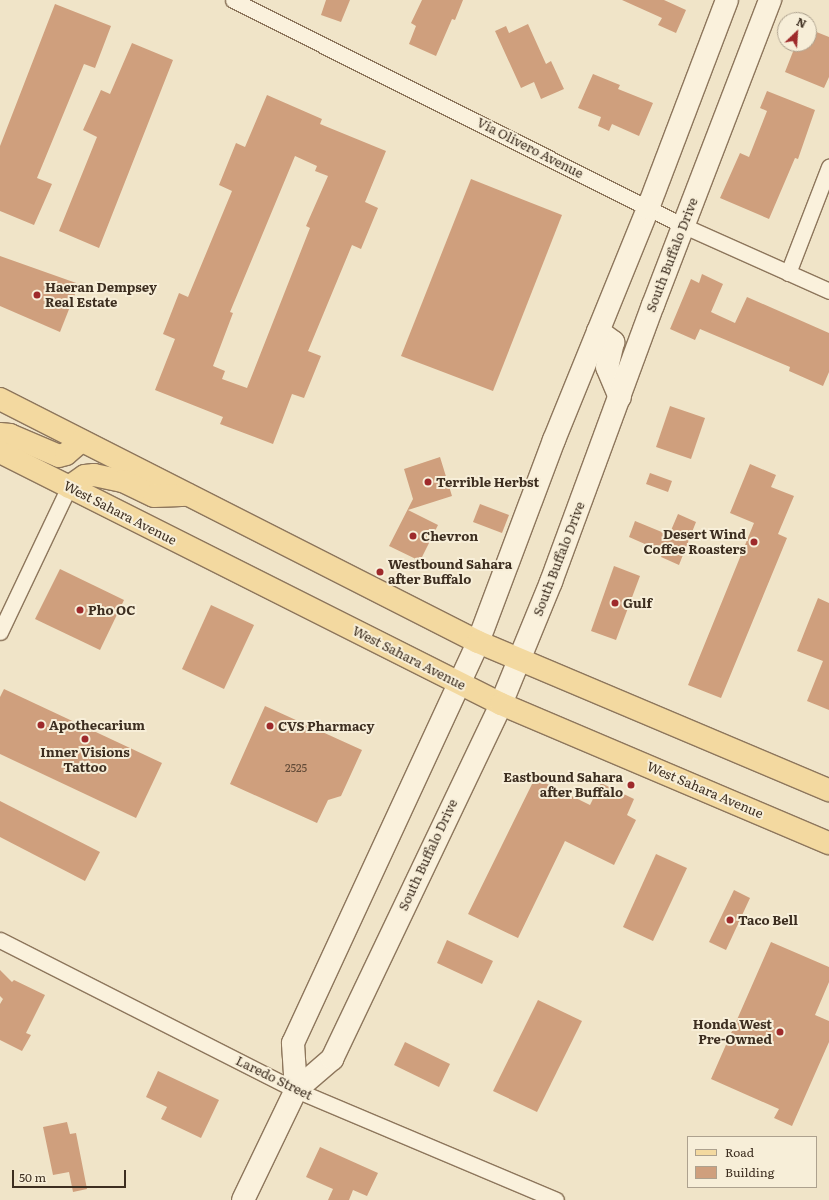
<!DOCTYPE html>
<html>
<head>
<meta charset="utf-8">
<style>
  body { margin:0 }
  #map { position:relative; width:829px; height:1200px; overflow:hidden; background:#f0e4c8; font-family:Literata,serif }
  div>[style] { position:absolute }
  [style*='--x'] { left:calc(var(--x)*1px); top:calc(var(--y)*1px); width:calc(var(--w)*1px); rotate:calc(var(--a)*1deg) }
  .building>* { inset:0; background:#cf9f7d }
  .roads { filter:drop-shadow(1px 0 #8d765c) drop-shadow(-1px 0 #8d765c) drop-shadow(0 1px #8d765c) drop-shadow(0 -1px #8d765c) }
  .street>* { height:15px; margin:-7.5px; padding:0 7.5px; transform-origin:7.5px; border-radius:7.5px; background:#faf1dc }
  .secondary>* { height:22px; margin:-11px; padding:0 11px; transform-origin:11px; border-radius:11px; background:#faf1dc }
  .primary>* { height:22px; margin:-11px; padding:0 11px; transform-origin:11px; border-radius:11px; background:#f3d9a0 }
  .dots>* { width:11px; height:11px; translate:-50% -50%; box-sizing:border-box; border:2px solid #f7eed8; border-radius:50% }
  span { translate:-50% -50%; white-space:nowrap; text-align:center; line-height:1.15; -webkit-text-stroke:4px #f7eed8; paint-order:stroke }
  .number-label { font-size:11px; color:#624a37 }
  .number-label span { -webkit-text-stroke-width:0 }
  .street-label { font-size:13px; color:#3d2e20 }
  .poi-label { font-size:13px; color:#3d2e20; font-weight:700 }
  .left { translate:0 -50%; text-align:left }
  .right { translate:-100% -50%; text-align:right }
  .legend { position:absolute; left:687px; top:1136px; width:130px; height:52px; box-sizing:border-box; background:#f7eed8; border:1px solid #ada18e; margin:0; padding:5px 7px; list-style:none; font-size:12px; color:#3d2e20 }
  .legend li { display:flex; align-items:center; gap:8px; height:20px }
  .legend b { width:20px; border:1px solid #ada18e }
  .north { position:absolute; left:777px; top:12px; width:40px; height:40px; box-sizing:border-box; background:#f7eed8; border:1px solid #ada18e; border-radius:50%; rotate:25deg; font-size:11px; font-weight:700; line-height:16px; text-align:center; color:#3d2e20 }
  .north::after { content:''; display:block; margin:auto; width:14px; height:18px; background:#9e2a2b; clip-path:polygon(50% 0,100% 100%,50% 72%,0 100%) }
  .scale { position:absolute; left:12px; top:1170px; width:114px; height:18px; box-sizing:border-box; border:2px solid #3d2e20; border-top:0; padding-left:5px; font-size:12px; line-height:14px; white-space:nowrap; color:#3d2e20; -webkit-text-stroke:3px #f7eed8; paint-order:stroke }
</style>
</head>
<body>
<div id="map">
  <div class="building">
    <i style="clip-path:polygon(326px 0,350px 0,341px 22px,321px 15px)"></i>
    <i style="clip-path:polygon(422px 0,463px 0,455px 20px,452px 19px,436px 56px,409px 44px,416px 26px,411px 23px)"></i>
    <i style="clip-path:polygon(622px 0,664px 0,686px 10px,676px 33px,658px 25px,662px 18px)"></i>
    <i style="clip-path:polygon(55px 4px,111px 26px,95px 68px,84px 64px,37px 178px,52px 184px,34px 225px,0 211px,0 146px)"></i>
    <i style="clip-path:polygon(528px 24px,546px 64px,551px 61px,564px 89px,541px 99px,534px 82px,521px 88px,495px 31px,506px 26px,509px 33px)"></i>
    <i style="clip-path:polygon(809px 29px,829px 37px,829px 77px,824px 88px,785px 72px,796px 44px,809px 44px)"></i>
    <i style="clip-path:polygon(132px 43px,173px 60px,99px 248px,59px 231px,97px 137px,83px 130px,101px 90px,110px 94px)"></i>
    <i style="clip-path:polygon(593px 74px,620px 85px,618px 89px,653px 103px,639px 136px,612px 124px,609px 131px,598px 126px,601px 117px,578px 108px)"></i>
    <i style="clip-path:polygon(767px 91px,815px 110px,798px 159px,795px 158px,769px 219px,720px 198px,740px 153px,749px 157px,767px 111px,760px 108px)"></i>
    <i style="clip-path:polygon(evenodd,267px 95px,322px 119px,320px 124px,386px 151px,365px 202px,378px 208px,361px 249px,352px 245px,308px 351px,321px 356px,304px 398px,292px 394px,273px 444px,220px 424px,223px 417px,155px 390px,175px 339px,163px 334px,179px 293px,188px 297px,232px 191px,219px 185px,236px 143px,245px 147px,267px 95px,295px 156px,317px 166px,315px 171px,328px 176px,306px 226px,310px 228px,247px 388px,222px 379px,225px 371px,213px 366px,233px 313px,230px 312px,295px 156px)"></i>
    <i style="clip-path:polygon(471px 179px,562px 215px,493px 391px,401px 356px)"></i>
    <i style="clip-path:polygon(0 256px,79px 284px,60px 332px,0 306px)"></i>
    <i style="clip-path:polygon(702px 274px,723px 284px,711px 312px,735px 323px,747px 297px,829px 333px,829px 372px,823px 386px,789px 371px,790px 367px,700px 329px,695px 340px,670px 329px,691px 279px,699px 283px)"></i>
    <i style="clip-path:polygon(670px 406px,705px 418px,691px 459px,656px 447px)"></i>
    <i style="clip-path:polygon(440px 457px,452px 496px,408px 510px,438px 525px,420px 561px,389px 546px,413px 499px,404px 469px)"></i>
    <i style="clip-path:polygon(750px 464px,776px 475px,771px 487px,794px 496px,778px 534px,787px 538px,721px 698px,688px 685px,754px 523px,730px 513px)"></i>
    <i style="clip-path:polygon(650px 473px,672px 481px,668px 492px,646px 484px)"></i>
    <i style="clip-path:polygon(480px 504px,509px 515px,502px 533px,473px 522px)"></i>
    <i style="clip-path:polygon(678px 514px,696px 522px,679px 565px,661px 557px,663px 552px,629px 537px,635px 521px,669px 535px)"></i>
    <i style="clip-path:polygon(614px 566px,640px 576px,616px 640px,591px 631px)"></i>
    <i style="clip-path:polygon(60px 569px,124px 600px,100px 650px,35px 619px)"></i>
    <i style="clip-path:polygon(818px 598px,829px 603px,829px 710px,807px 701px,823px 661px,797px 651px)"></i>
    <i style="clip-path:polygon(211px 605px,254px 625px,224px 689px,182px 669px)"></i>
    <i style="clip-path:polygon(4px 689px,162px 763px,136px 818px,0 754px,0 697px)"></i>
    <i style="clip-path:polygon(265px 706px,362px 750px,341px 796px,328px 800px,317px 823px,230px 784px)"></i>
    <i style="clip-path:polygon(535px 778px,590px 805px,601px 783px,634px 799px,627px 815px,636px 820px,614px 865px,565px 841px,518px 938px,468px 914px)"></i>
    <i style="clip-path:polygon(0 801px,100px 852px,85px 881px,0 837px)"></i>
    <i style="clip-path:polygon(656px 854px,687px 868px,653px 941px,623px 927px)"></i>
    <i style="clip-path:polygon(734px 890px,750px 898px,726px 950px,709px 942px)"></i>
    <i style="clip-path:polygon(447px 940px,493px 961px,482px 984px,437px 963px)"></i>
    <i style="clip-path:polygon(771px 942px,829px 967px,829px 982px,815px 1015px,829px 1021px,829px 1042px,792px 1126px,774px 1118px,779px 1109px,711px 1079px)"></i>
    <i style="clip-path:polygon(0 970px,12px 982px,14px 980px,45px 995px,26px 1033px,31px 1035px,22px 1051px,0 1040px,0 1004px,3px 999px,0 996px)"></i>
    <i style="clip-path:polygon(538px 1000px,582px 1021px,537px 1112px,493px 1091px)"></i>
    <i style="clip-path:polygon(405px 1042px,450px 1064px,439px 1087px,394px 1065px)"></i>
    <i style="clip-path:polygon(158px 1071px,219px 1100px,201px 1138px,161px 1119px,167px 1107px,146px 1097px)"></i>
    <i style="clip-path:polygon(67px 1122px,70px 1134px,76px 1133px,87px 1189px,73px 1192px,69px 1172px,53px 1175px,43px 1127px)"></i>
    <i style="clip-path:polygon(320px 1147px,378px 1173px,367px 1196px,353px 1190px,349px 1200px,328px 1200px,333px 1189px,306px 1177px)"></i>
  </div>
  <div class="roads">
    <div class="street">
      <i style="--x:233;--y:0;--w:504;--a:26.62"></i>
      <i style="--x:684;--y:226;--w:159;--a:24.1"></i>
      <i style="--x:788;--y:273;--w:114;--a:-68.9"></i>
      <i style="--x:0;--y:632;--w:161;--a:-64.6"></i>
      <i style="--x:0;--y:940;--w:332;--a:26.9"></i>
      <i style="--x:296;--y:1090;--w:282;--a:22.9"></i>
    </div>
    <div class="secondary">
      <i style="--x:598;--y:331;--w:19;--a:36"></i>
      <i style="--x:613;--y:342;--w:26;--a:103"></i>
      <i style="--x:607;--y:367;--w:33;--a:67"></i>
      <i style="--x:296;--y:1090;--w:47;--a:-93.7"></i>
      <i style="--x:293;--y:1043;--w:442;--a:-65.2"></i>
      <i style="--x:478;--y:642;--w:216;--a:-69.4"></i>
      <i style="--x:554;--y:440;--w:250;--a:-67.9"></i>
      <i style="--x:648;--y:208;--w:222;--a:-69.2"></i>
      <i style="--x:243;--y:1200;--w:122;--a:-64.3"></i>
      <i style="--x:296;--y:1090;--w:48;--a:-40.7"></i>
      <i style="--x:332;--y:1059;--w:393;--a:-64.5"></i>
      <i style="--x:501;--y:704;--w:132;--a:-67.7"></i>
      <i style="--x:551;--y:582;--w:295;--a:-69.8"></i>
      <i style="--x:653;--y:305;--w:327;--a:-69"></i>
    </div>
    <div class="primary">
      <i style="--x:0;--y:399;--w:536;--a:26.95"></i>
      <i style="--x:478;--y:642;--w:381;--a:22.9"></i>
      <i style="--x:0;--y:434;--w:10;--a:6"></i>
      <i style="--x:10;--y:435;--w:53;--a:23.2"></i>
      <i style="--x:59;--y:456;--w:7;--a:-16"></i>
      <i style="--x:66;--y:454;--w:20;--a:-41"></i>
      <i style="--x:0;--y:452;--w:561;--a:26.7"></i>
      <i style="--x:501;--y:704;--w:356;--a:23"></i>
      <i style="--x:69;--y:487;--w:19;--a:-35"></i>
      <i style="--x:85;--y:476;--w:9;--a:-6"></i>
      <i style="--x:94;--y:475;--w:30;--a:12"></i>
      <i style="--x:123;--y:481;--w:34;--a:26"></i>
      <i style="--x:154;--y:496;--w:34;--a:-2"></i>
    </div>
  </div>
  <div class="dots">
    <i style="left:37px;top:295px;background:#9e2a2b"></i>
    <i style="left:428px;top:482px;background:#9e2a2b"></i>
    <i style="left:413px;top:536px;background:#9e2a2b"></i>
    <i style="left:754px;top:542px;background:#9e2a2b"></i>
    <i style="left:380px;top:572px;background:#9e2a2b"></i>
    <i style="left:615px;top:603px;background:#9e2a2b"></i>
    <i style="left:80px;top:610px;background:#9e2a2b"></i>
    <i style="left:41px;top:725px;background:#9e2a2b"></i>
    <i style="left:270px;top:726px;background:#9e2a2b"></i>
    <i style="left:85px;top:739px;background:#9e2a2b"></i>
    <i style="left:631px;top:785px;background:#9e2a2b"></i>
    <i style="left:730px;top:920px;background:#9e2a2b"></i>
    <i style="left:780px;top:1032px;background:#9e2a2b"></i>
  </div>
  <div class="number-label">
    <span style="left:296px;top:767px">2525</span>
  </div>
  <div class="street-label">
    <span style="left:530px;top:148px;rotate:27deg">Via Olivero Avenue</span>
    <span style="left:672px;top:255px;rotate:-69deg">South Buffalo Drive</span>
    <span style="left:120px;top:513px;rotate:27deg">West Sahara Avenue</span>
    <span style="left:559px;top:559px;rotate:-69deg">South Buffalo Drive</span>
    <span style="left:409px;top:658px;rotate:27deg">West Sahara Avenue</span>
    <span style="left:705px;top:790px;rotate:23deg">West Sahara Avenue</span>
    <span style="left:428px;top:855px;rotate:-65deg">South Buffalo Drive</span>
    <span style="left:274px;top:1078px;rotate:26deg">Laredo Street</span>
  </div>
  <div class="poi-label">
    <span class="left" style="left:45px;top:295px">Haeran Dempsey<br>Real Estate</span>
    <span class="left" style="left:436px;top:482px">Terrible Herbst</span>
    <span class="right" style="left:746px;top:542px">Desert Wind<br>Coffee Roasters</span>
    <span class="left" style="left:421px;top:536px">Chevron</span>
    <span class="left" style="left:388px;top:572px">Westbound Sahara<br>after Buffalo</span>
    <span class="left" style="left:623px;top:603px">Gulf</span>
    <span class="left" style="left:88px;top:610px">Pho OC</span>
    <span class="left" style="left:49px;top:725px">Apothecarium</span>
    <span class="left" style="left:278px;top:726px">CVS Pharmacy</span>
    <span style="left:85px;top:760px">Inner Visions<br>Tattoo</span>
    <span class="right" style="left:623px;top:785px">Eastbound Sahara<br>after Buffalo</span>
    <span class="left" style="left:738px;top:920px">Taco Bell</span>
    <span class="right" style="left:772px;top:1032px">Honda West<br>Pre-Owned</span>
  </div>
  <ul class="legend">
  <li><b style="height:5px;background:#f3d9a0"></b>Road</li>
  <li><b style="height:11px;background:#cf9f7d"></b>Building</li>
  </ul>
  <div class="north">N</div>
  <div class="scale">50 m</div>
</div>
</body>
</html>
